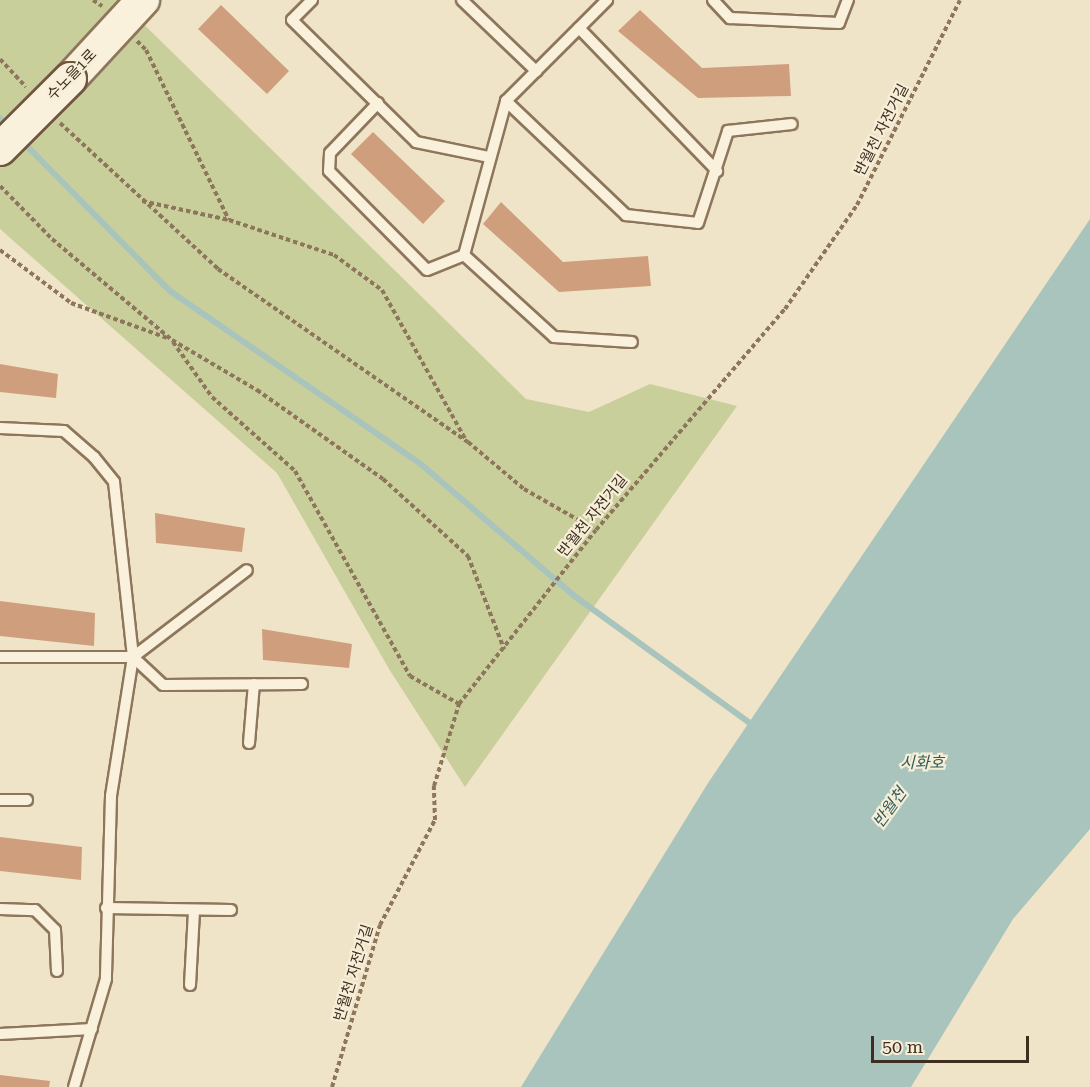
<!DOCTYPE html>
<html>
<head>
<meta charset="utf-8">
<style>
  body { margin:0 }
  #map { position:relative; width:1090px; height:1087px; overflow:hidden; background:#f0e4c8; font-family:"Roboto Serif","Noto Sans KR",serif }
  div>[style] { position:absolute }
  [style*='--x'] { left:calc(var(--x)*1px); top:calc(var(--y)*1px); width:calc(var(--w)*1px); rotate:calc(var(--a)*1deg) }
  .green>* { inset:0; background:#c9cf9b }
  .water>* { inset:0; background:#a9c4bc }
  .stream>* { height:6px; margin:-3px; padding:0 3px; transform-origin:3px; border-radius:3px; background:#a9c4bc }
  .building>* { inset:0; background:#cf9f7d }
  .path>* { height:4px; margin-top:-2px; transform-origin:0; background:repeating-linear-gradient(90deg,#8d765c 0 4.5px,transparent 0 7.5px) }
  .roads { filter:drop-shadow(2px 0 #8d765c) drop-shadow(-2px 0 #8d765c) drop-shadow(0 2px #8d765c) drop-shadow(0 -2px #8d765c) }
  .lane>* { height:10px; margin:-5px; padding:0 5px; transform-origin:5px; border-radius:5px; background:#faf1dc }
  .secondary>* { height:32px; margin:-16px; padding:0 16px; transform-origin:16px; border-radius:16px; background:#faf1dc }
  .bridges { filter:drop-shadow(2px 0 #6f573f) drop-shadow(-2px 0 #6f573f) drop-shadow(0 2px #6f573f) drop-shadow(0 -2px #6f573f) }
  .secondary-bridge>* { height:32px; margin:-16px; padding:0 16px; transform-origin:16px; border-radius:16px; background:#faf1dc }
  span { translate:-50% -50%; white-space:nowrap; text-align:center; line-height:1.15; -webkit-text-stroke:4.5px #f7eed8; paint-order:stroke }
  .street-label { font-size:15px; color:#3d2e20 }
  .water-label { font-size:16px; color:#2f5d5a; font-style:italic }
  .scale { position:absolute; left:871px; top:1036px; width:158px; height:27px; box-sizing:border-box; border:3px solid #3d2e20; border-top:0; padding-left:8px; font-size:18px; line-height:21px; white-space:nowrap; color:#3d2e20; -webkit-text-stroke:4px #f7eed8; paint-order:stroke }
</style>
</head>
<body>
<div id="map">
  <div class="green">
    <i style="clip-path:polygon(0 0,119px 0,526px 399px,589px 412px,650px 384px,737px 406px,465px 787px,389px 669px,277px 473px,0 229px)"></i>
  </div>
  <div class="water">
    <i style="clip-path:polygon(1090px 219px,1090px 829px,1013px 919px,911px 1087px,521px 1087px,708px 783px)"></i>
  </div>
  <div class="stream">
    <i style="--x:0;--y:118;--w:14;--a:45"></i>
    <i style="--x:21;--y:140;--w:212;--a:45.4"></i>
    <i style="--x:170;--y:291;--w:306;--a:34.6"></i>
    <i style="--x:422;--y:465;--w:199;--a:40.7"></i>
    <i style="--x:573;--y:595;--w:223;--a:35.9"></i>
  </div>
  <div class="building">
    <i style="clip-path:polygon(221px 5px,289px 71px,267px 94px,198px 29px)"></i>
    <i style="clip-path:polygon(640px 10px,702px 68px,789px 64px,791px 96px,698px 98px,618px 31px)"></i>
    <i style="clip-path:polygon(373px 132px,445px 201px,423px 224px,351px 154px)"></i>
    <i style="clip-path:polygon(501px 202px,563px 262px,648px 256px,651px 286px,559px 292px,483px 224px)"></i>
    <i style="clip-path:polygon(0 364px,58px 374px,56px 398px,0 392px)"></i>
    <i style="clip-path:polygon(155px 513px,245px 528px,242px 552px,156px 543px)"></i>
    <i style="clip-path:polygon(0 601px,95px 613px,94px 646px,0 636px)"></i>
    <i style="clip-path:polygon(262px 629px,352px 644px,349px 668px,263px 660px)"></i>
    <i style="clip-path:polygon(0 837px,82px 847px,81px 880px,0 871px)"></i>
    <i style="clip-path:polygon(0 1075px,50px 1081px,49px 1087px,0 1087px)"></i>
  </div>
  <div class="path">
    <i style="--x:93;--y:0;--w:11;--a:34"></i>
    <i style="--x:137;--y:41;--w:13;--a:45"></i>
    <i style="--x:146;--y:50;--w:189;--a:64"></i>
    <i style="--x:0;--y:59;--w:38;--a:47"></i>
    <i style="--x:60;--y:123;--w:215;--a:42.7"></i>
    <i style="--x:218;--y:269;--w:304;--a:34.7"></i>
    <i style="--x:468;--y:442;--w:73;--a:40"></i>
    <i style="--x:524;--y:489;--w:83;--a:29.7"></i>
    <i style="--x:0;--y:186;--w:74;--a:45.5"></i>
    <i style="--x:52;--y:239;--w:157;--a:40.1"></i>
    <i style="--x:172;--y:340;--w:99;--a:30.5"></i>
    <i style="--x:257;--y:390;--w:154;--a:35.2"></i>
    <i style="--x:383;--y:479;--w:115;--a:42.2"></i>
    <i style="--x:468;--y:556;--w:100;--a:68.8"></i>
    <i style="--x:142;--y:201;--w:89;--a:12.3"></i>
    <i style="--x:229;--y:220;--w:111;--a:18.4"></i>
    <i style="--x:334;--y:255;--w:59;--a:36.1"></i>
    <i style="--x:382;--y:290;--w:172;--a:60.8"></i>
    <i style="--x:0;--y:250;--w:89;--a:36.7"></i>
    <i style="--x:71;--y:303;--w:102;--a:20"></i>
    <i style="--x:173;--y:342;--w:67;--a:54.7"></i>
    <i style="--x:212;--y:397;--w:111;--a:41.7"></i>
    <i style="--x:295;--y:471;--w:235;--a:60.7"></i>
    <i style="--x:410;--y:676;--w:56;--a:29.7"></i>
    <i style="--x:332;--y:1087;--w:169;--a:-73.5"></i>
    <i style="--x:380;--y:925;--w:119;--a:-62.4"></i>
    <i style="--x:435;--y:820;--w:34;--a:-92"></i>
    <i style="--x:434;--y:786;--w:86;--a:-73"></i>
    <i style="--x:459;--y:704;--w:221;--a:-51.8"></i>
    <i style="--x:596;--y:530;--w:291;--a:-49.5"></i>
    <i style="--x:785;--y:309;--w:126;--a:-55.3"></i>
    <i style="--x:857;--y:205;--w:229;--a:-63.3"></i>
  </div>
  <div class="roads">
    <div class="lane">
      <i style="--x:312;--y:0;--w:28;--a:135"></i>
      <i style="--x:292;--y:20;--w:174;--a:44.5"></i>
      <i style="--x:416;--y:142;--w:75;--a:11.6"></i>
      <i style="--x:462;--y:0;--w:103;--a:43.8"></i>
      <i style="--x:713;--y:0;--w:25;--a:47"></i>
      <i style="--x:730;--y:18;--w:109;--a:2.6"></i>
      <i style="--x:839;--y:23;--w:25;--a:-69"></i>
      <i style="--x:579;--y:28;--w:199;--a:46"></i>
      <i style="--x:506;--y:101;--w:166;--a:43.5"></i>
      <i style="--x:626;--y:215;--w:72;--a:6.3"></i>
      <i style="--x:698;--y:223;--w:97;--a:-71.9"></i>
      <i style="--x:728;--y:131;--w:64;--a:-6.2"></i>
      <i style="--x:378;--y:103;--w:69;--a:133.8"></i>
      <i style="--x:330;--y:153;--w:18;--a:93"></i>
      <i style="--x:329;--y:171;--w:139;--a:45.3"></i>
      <i style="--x:427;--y:270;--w:40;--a:-22"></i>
      <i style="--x:464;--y:255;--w:160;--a:-74.7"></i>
      <i style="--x:506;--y:101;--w:143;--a:-45"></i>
      <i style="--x:464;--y:255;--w:122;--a:42.3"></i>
      <i style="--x:554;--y:337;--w:78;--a:3.7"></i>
      <i style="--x:0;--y:428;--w:64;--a:2.7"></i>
      <i style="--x:64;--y:431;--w:40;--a:41"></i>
      <i style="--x:94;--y:457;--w:32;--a:51"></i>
      <i style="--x:114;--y:482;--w:176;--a:83.8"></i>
      <i style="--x:133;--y:657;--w:141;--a:99"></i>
      <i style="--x:111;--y:796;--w:183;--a:91.6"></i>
      <i style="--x:106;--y:979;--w:113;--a:106.5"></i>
      <i style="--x:0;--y:657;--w:133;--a:0"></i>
      <i style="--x:133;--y:657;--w:143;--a:-37.3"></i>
      <i style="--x:133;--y:657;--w:41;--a:43"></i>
      <i style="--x:163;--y:685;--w:139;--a:-0.4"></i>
      <i style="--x:249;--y:743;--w:59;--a:-85.2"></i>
      <i style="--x:0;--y:800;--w:27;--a:0"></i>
      <i style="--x:106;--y:908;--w:125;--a:0.9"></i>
      <i style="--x:0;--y:909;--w:35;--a:2"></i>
      <i style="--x:35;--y:910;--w:28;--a:45"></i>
      <i style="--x:55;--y:930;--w:41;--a:87.2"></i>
      <i style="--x:190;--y:985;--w:75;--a:-86.9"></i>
      <i style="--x:0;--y:1034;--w:92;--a:-3.1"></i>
    </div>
    <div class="secondary">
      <i style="--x:70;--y:79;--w:108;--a:-47.3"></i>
    </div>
  </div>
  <div class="bridges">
    <div class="secondary-bridge">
      <i style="--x:0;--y:149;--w:99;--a:-45"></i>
    </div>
  </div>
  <div class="street-label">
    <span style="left:72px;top:75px;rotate:-46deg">수노을1로</span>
    <span style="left:882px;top:130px;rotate:-63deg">반월천 자전거길</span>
    <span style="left:593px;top:516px;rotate:-51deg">반월천 자전거길</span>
    <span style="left:354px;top:973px;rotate:-73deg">반월천 자전거길</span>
  </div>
  <div class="water-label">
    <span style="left:922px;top:763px">시화호</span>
    <span style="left:890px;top:808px;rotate:-54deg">반월천</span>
  </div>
  <div class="scale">50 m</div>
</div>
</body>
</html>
